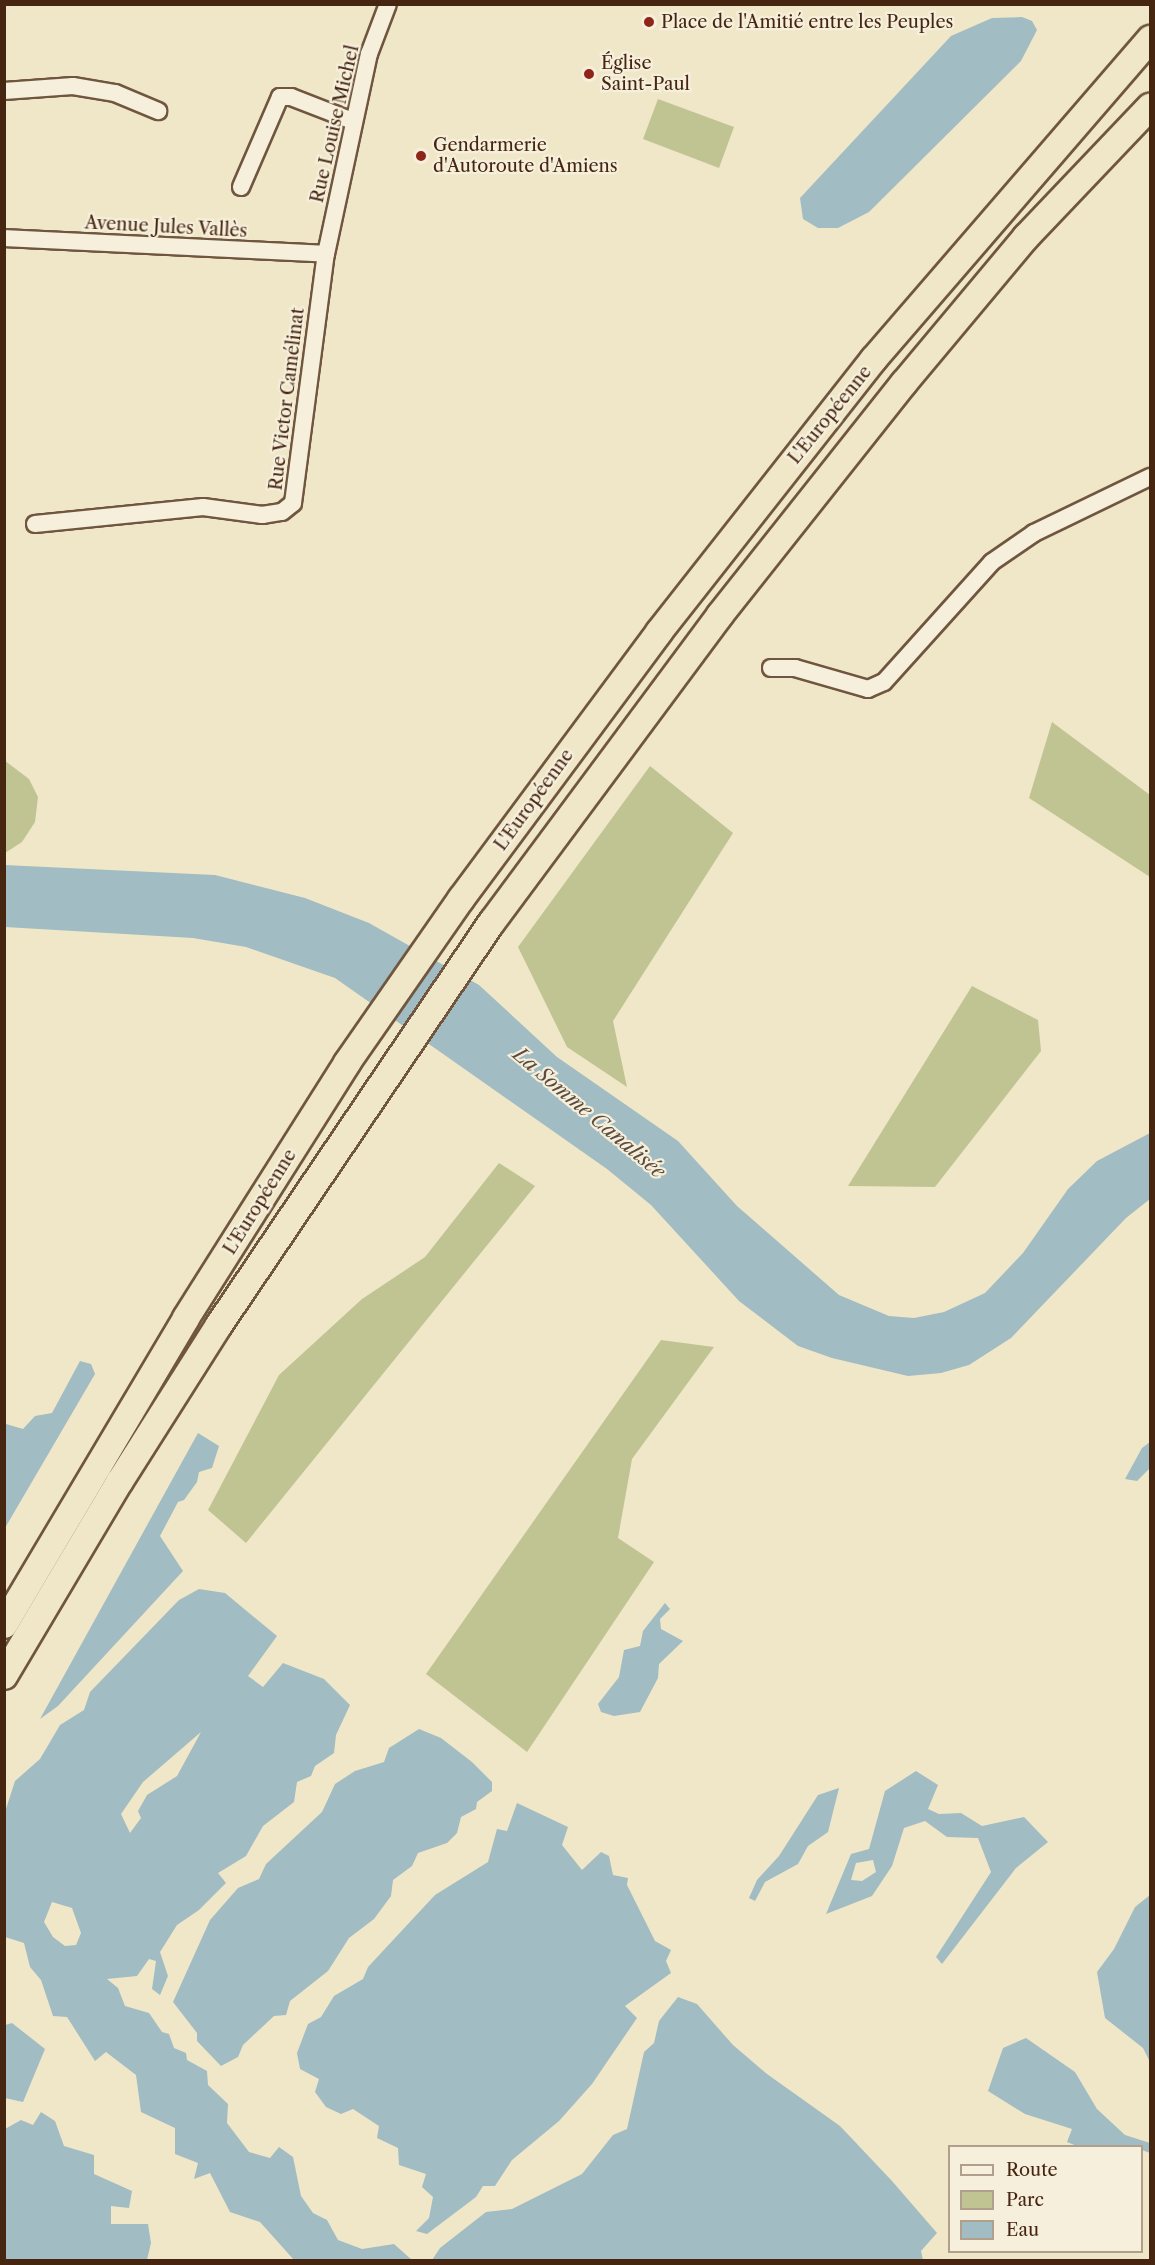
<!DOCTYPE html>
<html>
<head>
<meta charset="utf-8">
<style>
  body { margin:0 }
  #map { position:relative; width:1155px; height:2265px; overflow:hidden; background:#f0e7c9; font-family:"Libre Caslon Text",serif }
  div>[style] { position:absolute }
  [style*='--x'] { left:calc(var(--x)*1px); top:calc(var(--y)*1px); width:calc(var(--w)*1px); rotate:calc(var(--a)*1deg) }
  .green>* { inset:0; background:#c0c492 }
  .water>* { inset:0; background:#a1bcc2 }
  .roads { filter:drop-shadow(2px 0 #70563f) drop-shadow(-2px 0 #70563f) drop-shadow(0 2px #70563f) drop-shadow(0 -2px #70563f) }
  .minor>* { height:16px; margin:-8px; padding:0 8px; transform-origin:8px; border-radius:8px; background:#f5efdc }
  .highway>* { height:26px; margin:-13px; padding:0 13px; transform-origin:13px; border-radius:13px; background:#f0e7c9 }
  .dots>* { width:16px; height:16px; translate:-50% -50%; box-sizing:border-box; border:3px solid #f5efdc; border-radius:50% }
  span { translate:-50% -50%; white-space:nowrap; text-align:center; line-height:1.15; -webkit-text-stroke:4.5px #f5efdc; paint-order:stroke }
  .poi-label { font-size:18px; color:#462611 }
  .left { translate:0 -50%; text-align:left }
  .street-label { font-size:18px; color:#462611 }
  .water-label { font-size:20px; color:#5d4c3d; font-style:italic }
  .frame { position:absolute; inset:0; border:6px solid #462611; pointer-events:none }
  .legend { position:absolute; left:948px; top:2145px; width:195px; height:108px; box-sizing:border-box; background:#f5efdc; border:2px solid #af9f8b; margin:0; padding:8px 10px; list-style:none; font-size:18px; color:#462611 }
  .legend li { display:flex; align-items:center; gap:12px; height:30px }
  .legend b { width:30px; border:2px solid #af9f8b }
</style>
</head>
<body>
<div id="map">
  <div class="green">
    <i style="clip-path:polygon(658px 99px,734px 127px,719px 168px,643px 139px)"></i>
    <i style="clip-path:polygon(1052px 722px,1150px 795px,1150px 877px,1029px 798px)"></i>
    <i style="clip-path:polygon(4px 760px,29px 779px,38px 797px,35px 822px,22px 842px,5px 853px)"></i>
    <i style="clip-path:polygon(650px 766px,733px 833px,613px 1021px,627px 1087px,567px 1047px,518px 947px)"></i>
    <i style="clip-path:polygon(972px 986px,1038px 1020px,1041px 1051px,935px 1187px,848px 1186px)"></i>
    <i style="clip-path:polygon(499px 1163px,535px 1186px,246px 1543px,208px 1510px,279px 1375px,362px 1299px,425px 1257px)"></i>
    <i style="clip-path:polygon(661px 1340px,714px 1347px,632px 1459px,618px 1538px,654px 1562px,527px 1752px,426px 1674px)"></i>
  </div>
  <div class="water">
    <i style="clip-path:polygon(1022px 17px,1032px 21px,1037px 30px,1021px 61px,869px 212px,838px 228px,818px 228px,803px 219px,800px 198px,951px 36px,992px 18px)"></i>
    <i style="clip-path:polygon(4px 865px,215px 875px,305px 898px,369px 923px,479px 985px,557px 1057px,678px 1141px,737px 1206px,839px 1295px,889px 1316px,914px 1318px,944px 1312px,985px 1293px,1023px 1253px,1068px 1189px,1097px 1161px,1150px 1133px,1150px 1199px,1126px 1218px,1011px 1338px,969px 1365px,941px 1373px,908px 1376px,832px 1358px,798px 1346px,739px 1301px,651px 1205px,607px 1169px,335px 978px,246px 947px,193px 938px,5px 927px)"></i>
    <i style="clip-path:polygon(80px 1361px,91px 1364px,95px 1374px,5px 1528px,5px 1420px,6px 1424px,23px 1429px,35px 1416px,52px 1413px)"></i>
    <i style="clip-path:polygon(198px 1433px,219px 1446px,212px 1468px,199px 1472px,197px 1482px,184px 1500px,178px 1502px,160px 1536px,183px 1571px,58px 1706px,40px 1719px)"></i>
    <i style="clip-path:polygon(1150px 1442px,1150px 1468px,1137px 1481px,1125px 1479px,1142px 1448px)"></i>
    <i style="clip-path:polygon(evenodd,199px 1589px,225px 1593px,277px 1636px,248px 1676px,263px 1687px,283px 1663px,324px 1679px,350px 1705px,336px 1735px,334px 1753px,315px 1766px,311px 1776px,297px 1782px,294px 1802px,263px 1826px,246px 1856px,218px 1873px,226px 1883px,199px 1910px,177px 1925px,160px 1952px,168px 1976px,160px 1995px,152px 1989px,156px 1961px,149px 1959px,137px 1976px,107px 1979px,118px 1988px,125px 2006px,149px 2013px,162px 2032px,169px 2034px,174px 2048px,186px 2053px,187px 2060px,207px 2071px,208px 2085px,228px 2104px,227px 2123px,249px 2152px,270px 2158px,279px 2147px,293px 2157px,301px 2196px,313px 2213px,327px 2220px,338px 2240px,362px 2249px,394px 2244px,412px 2260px,294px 2260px,260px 2222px,230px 2212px,210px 2173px,194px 2179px,198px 2163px,175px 2154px,175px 2128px,141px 2112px,136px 2075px,106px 2052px,95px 2061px,67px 2017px,53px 2016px,41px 1980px,30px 1967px,24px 1943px,5px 1937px,5px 1812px,15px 1781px,40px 1759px,60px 1725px,84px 1710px,90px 1692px,179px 1600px,199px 1589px,201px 1732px,177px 1776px,147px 1795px,138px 1811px,141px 1818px,130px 1833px,121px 1814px,143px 1782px,201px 1732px,199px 1589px,52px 1902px,72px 1908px,81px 1933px,76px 1945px,65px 1946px,53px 1937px,44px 1922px,52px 1902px)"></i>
    <i style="clip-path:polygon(665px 1603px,670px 1609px,660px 1619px,661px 1629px,683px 1641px,659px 1664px,658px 1678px,640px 1712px,614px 1716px,601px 1712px,598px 1704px,619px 1677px,624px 1650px,640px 1646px,643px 1631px)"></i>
    <i style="clip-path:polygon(419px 1729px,441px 1738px,472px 1762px,492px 1782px,492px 1791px,477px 1802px,476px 1809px,461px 1817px,457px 1833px,447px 1843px,418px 1853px,412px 1866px,393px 1880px,391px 1896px,374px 1919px,349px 1938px,328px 1971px,290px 2001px,286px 2015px,274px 2016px,243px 2045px,238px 2057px,221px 2066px,197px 2041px,197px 2033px,173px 2002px,210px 1920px,238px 1888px,259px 1879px,266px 1864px,322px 1812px,335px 1784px,355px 1771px,384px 1762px,389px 1748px)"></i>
    <i style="clip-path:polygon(evenodd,916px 1771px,938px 1785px,928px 1809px,939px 1814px,961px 1813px,982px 1826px,1024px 1817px,1048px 1842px,1016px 1868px,942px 1964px,936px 1957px,991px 1872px,978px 1838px,947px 1837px,925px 1821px,904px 1828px,892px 1866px,872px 1896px,826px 1914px,851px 1854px,869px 1849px,885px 1791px,916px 1771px,873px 1860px,876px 1872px,862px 1881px,851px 1880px,856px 1863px,873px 1860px)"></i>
    <i style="clip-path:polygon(839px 1788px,828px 1832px,808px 1846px,798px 1864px,765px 1882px,755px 1901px,749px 1898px,757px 1880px,779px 1856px,818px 1795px)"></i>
    <i style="clip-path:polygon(517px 1803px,568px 1827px,562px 1845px,582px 1870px,601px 1852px,609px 1856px,613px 1875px,628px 1878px,627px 1885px,655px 1941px,671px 1950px,666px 1961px,671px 1973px,625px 2006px,637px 2018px,592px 2084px,559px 2121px,512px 2160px,495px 2186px,483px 2186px,476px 2197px,427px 2234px,416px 2231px,429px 2218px,433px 2197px,422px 2187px,426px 2174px,399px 2165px,398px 2148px,377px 2138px,379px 2126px,353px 2109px,341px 2114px,326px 2107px,315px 2092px,319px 2079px,300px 2069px,297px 2053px,308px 2024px,321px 2017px,334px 1996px,363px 1979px,368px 1967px,435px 1895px,488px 1862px,497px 1829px,507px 1831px)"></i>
    <i style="clip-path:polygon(1150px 1895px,1150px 2062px,1143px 2048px,1105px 2018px,1097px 1972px,1114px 1949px,1135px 1907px)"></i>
    <i style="clip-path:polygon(678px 1997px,697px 2004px,733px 2045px,767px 2074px,840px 2126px,892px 2181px,937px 2233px,921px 2251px,923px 2260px,432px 2260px,440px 2248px,486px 2212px,512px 2209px,582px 2174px,613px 2135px,627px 2129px,644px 2052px,654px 2043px,659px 2021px)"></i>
    <i style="clip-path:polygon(12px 2023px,45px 2049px,23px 2102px,5px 2098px,5px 2025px)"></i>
    <i style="clip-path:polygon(1026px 2038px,1075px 2072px,1097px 2109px,1125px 2135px,1150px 2143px,1150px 2153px,1142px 2150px,1142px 2146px,1077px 2146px,1067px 2142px,1072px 2129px,1025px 2114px,988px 2091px,1003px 2048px)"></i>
    <i style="clip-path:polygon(41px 2112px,55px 2121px,64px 2146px,94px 2155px,94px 2174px,132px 2191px,129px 2208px,111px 2206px,111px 2224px,148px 2224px,151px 2243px,147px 2260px,5px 2260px,5px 2129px,21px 2120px,33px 2125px)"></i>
  </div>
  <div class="roads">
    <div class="minor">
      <i style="--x:4;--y:91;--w:69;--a:-4.1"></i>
      <i style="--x:73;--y:86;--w:43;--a:9.5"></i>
      <i style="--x:115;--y:93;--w:47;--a:22.7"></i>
      <i style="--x:241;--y:187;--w:98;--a:-66.6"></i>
      <i style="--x:280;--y:97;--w:11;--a:0"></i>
      <i style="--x:291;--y:97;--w:66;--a:21.2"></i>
      <i style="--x:4;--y:238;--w:322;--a:2.8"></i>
      <i style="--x:35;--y:524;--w:169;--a:-5.8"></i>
      <i style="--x:203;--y:507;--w:60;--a:7.7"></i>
      <i style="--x:262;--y:515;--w:20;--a:-9"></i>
      <i style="--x:282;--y:512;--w:14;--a:-39"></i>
      <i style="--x:293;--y:503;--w:251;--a:-82.5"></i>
      <i style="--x:326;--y:254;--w:205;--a:-77.9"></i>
      <i style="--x:369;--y:54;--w:53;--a:-69.2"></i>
      <i style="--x:771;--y:668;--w:24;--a:0"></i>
      <i style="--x:795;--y:668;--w:76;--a:16"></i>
      <i style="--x:868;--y:689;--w:17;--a:-24"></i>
      <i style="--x:884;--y:682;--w:161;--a:-48"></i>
      <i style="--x:992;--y:562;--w:51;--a:-34.6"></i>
      <i style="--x:1034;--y:533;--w:129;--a:-25.8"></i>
    </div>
    <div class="highway">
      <i style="--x:4;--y:1625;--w:357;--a:-59.3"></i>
      <i style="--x:186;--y:1318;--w:302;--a:-57.7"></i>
      <i style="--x:347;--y:1063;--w:200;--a:-55.2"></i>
      <i style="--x:461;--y:899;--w:332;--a:-53.4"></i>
      <i style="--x:659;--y:632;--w:347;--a:-51.8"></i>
      <i style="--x:874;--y:359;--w:423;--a:-49.2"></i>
      <i style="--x:4;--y:1676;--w:227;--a:-59.3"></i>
      <i style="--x:120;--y:1481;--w:185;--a:-57.6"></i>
      <i style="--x:219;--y:1325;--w:487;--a:-55.9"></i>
      <i style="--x:492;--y:922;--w:382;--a:-53.4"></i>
      <i style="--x:720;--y:615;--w:296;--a:-51.6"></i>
      <i style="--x:904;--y:383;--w:190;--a:-50.1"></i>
      <i style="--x:1026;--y:237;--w:180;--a:-46.4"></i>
    </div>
  </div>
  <div class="dots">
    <i style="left:649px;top:22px;background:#8f2418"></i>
    <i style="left:589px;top:74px;background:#8f2418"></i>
    <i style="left:421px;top:156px;background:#8f2418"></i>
  </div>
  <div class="poi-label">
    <span class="left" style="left:661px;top:22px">Place de l'Amitié entre les Peuples</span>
    <span class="left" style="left:601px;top:74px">Église<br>Saint-Paul</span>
    <span class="left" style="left:433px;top:156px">Gendarmerie<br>d'Autoroute d'Amiens</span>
  </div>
  <div class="street-label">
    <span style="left:335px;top:124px;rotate:-77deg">Rue Louise Michel</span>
    <span style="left:166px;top:227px;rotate:3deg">Avenue Jules Vallès</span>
    <span style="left:287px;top:399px;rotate:-83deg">Rue Victor Camélinat</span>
    <span style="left:830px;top:415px;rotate:-51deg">L'Européenne</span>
    <span style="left:534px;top:800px;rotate:-54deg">L'Européenne</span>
    <span style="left:260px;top:1202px;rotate:-58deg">L'Européenne</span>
  </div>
  <div class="water-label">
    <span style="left:589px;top:1113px;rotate:40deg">La Somme Canalisée</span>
  </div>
  <div class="frame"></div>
  <ul class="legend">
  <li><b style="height:8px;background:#f5efdc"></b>Route</li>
  <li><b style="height:16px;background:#c0c492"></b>Parc</li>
  <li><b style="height:16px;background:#a1bcc2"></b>Eau</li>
  </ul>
</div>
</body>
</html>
